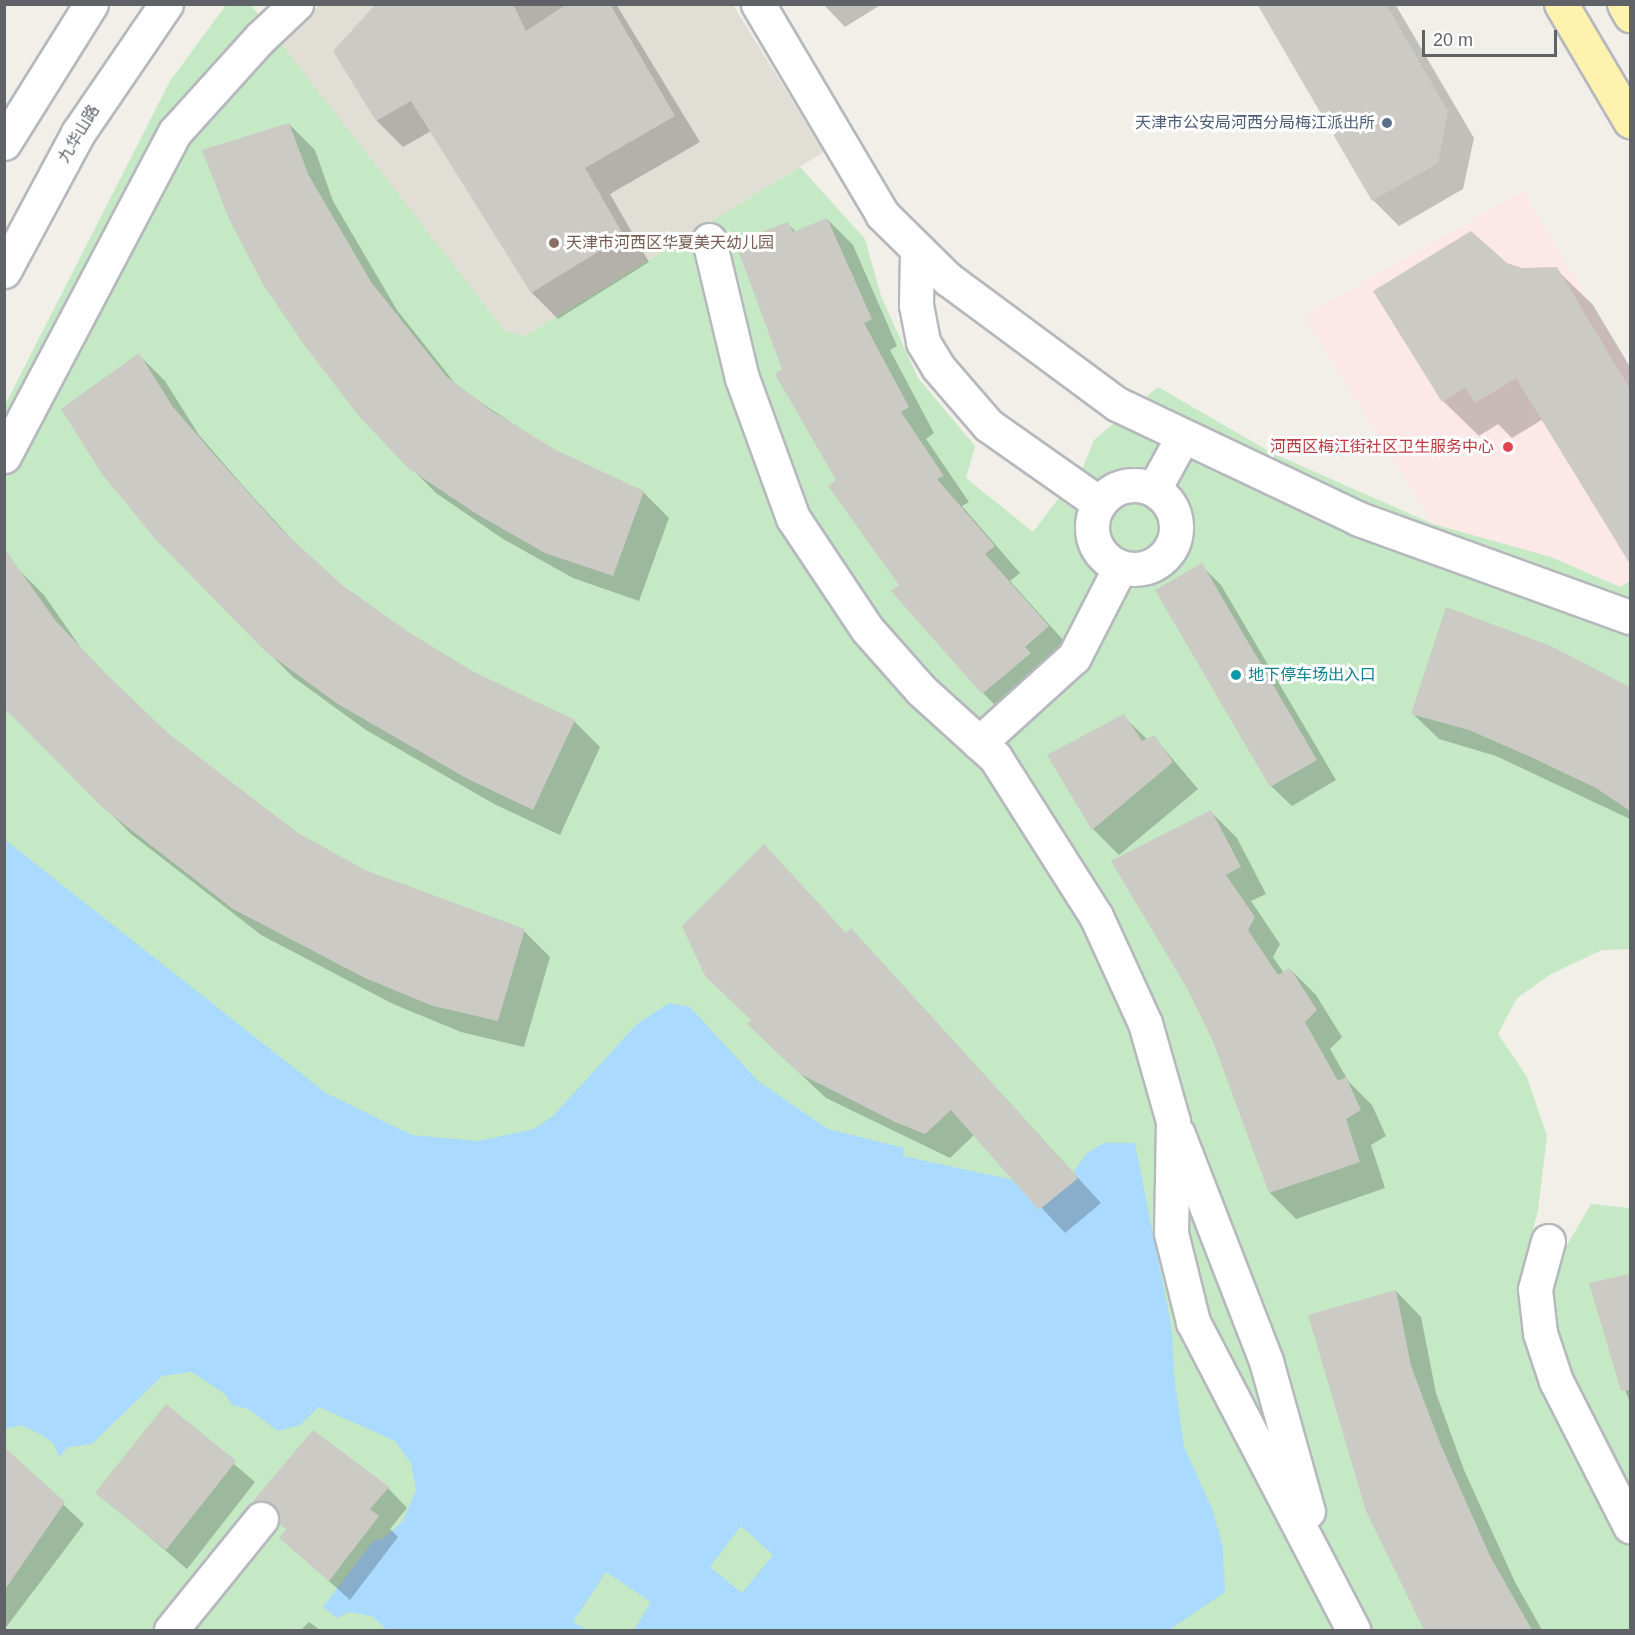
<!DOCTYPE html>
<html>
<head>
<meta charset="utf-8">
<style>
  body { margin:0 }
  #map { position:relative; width:1635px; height:1635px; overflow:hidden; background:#f1efe8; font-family:Arial,"Noto Sans SC",sans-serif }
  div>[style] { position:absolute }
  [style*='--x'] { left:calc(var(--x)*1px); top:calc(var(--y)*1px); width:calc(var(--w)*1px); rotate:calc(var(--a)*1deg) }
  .education>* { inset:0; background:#e1ded6 }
  .medical>* { inset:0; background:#fce8e6 }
  .green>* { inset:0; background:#c5e8c5 }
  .water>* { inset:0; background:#aadaff }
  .shadow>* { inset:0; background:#0003 }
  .building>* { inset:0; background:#cccac5 }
  .roads { filter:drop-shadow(2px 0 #b5b8bc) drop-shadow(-2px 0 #b5b8bc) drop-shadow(0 2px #b5b8bc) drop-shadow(0 -2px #b5b8bc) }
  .street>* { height:33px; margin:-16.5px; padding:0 16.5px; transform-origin:16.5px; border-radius:16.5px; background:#fff }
  .street>.ring { margin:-16.5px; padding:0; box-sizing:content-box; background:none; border:33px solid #fff; border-radius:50% }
  .secondary>* { height:33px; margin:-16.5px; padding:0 16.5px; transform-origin:16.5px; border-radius:16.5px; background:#fff }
  .primary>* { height:33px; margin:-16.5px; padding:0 16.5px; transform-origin:16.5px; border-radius:16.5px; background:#fff2af }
  .dots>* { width:16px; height:16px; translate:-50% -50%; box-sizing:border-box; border:3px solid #fff; border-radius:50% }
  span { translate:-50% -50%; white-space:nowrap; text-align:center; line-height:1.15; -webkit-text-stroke:6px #fff; paint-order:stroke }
  .service-label { font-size:16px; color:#4e5e75 }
  .right { translate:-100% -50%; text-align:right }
  .street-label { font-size:16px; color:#5f6368 }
  .education-label { font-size:16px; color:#785e54 }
  .left { translate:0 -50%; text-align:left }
  .health-label { font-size:16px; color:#be3a42 }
  .culture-label { font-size:16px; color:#0d838f }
  .frame { position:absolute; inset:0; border:6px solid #5f6368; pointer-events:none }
  .scale { position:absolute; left:1422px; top:30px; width:135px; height:27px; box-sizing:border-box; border:3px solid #5f6368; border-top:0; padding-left:8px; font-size:18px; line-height:21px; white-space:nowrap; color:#5f6368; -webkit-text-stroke:4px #fff; paint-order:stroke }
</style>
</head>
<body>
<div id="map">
  <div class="education">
    <i style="clip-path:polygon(319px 5px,733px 5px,824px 152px,525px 336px,505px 331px,280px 47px)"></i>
  </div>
  <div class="medical">
    <i style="clip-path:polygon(1523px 191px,1630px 370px,1630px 581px,1621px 587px,1551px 557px,1433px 524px,1304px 316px)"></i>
  </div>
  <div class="green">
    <i style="clip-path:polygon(226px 5px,251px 5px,505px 331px,525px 336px,800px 167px,865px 239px,881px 296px,918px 378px,975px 446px,966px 478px,1033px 532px,1084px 465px,1094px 440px,1158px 387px,1272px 453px,1433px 524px,1551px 557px,1620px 587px,1630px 581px,1630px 949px,1602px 950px,1551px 974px,1517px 998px,1498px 1034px,1527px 1077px,1547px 1136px,1538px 1210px,1519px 1284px,1563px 1252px,1591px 1204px,1630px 1208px,1630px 1630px,5px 1630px,4px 407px,170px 81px)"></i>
  </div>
  <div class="water">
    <i style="clip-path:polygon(evenodd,4px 839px,326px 1093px,412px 1135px,478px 1141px,534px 1129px,553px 1116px,637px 1024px,669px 1003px,690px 1007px,758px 1081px,828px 1129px,904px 1148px,903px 1156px,1013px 1180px,1039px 1210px,1078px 1178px,1074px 1171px,1087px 1153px,1103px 1143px,1135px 1143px,1172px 1330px,1174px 1374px,1184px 1447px,1212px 1508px,1223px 1547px,1225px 1592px,1169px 1630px,634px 1630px,651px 1602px,606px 1572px,573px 1622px,587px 1630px,387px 1630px,372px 1616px,349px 1612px,337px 1618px,323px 1607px,374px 1540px,383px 1539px,403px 1521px,416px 1490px,411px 1463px,395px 1441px,319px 1407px,300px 1425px,278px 1431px,248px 1409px,232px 1405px,225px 1394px,192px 1372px,162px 1376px,92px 1444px,68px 1447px,59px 1457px,54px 1444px,42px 1435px,21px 1425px,5px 1429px,4px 839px,741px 1526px,773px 1555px,742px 1593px,710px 1567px,741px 1526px)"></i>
  </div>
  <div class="shadow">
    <i style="clip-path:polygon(379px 4px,616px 4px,700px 142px,610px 194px,649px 262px,558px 319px,532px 293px,431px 131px,403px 147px,377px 121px)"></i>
    <i style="clip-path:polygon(823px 4px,882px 4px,845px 27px)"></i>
    <i style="clip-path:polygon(1259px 4px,1395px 4px,1474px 138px,1463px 189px,1399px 226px,1373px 200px)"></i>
    <i style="clip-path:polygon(289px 124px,315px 150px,333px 201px,397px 310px,458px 387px,555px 452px,643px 492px,669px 518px,639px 601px,573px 578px,503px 539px,436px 493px,409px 466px)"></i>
    <i style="clip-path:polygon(827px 219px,853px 245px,897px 346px,890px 350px,934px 433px,926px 439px,969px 502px,962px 506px,1020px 573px,1010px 581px,1074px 652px,1009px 719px,983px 693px,901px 585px,838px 481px,784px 370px,787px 223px,796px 232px)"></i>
    <i style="clip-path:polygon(1522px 269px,1556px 269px,1593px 305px,1630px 367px,1630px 561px,1543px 419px,1512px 438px,1498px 424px,1479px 436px,1443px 401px)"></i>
    <i style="clip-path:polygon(139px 355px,165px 381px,199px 435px,244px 487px,295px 543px,341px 586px,406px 632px,471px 672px,574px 721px,600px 747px,560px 835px,494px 804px,366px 730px,293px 677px,266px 650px)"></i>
    <i style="clip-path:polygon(1201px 565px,1221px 585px,1336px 780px,1292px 806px,1271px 786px,1157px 591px)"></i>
    <i style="clip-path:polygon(18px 569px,44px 595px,81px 648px,117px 686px,169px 736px,297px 835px,365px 871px,524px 931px,550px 957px,524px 1047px,461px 1032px,393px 1004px,261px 935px,131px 834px,4px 706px)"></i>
    <i style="clip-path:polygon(1551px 647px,1630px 689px,1630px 819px,1496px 756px,1439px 739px,1412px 713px)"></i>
    <i style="clip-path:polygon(1123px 716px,1148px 740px,1154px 737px,1198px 789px,1119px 855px,1093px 829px)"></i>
    <i style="clip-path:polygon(1211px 812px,1237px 838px,1266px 894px,1251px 901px,1280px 944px,1273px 957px,1284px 973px,1290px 969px,1316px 995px,1342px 1037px,1330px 1049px,1349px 1082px,1372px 1105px,1386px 1136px,1371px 1145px,1385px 1188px,1296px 1219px,1270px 1193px)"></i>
    <i style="clip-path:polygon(847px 934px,875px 955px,1101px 1203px,1065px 1233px,974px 1135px,950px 1158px,826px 1098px,773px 1048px)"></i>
    <i style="clip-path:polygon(1630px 1276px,1630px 1402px,1616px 1369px,1591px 1284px)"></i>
    <i style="clip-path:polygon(1396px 1291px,1421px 1317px,1436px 1393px,1464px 1470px,1515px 1582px,1542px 1630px,1425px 1630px,1367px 1511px)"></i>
    <i style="clip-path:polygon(166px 1406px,255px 1482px,187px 1569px,97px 1492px)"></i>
    <i style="clip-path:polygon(4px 1449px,84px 1524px,4px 1630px)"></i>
    <i style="clip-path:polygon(388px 1488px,407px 1508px,390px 1529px,398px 1537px,350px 1600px,281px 1538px,288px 1530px,255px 1501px)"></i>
    <i style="clip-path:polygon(309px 1622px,320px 1630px,301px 1630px)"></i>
  </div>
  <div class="building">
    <i style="clip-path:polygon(376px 4px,513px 4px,526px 31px,567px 4px,610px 4px,675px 116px,585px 168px,624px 236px,531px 293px,411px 101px,376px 121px,333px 51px)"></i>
    <i style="clip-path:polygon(1257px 4px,1386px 4px,1448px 111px,1438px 163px,1372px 201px)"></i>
    <i style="clip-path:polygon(289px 123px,308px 174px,371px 282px,446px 376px,492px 411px,556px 450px,644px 491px,613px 576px,545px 553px,475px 513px,408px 468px,357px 414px,300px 339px,263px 284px,229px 219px,202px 150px)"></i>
    <i style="clip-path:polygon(827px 218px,872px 319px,864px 323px,909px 407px,901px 412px,944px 476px,937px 479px,995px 546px,985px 554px,1049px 626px,1025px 647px,1031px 653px,982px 694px,891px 591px,899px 585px,828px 486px,836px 480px,775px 374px,782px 369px,735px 242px,788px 222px,793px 232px)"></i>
    <i style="clip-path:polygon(1471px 231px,1507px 263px,1522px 268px,1557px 267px,1630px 389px,1630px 564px,1516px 378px,1475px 403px,1465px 387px,1442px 402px,1373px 291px)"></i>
    <i style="clip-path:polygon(139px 353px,173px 407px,218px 459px,281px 529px,342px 585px,407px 631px,472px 671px,575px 720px,533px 810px,466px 778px,338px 704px,265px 651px,157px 541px,102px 474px,61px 409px)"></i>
    <i style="clip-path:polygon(4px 548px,55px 620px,102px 670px,170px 735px,298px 833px,365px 870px,525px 929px,498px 1021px,433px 1006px,365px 978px,233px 909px,103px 808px,4px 708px)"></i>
    <i style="clip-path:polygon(1202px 563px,1317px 760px,1270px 787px,1155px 590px)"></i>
    <i style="clip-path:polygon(1446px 607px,1551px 646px,1630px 687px,1630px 811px,1596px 788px,1533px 758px,1469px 730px,1411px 714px)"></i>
    <i style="clip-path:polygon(1124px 714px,1142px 741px,1154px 735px,1173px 762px,1092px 830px,1047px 755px)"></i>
    <i style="clip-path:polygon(1211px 810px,1241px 867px,1226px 875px,1255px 917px,1248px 930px,1278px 975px,1290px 968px,1317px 1010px,1305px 1022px,1338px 1081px,1346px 1077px,1361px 1110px,1346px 1119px,1360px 1162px,1269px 1193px,1212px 1039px,1187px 988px,1111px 861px)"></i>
    <i style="clip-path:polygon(764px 844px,846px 933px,851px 928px,1078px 1178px,1039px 1210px,951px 1110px,925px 1134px,895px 1122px,800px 1074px,747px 1024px,751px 1020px,705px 976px,682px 926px)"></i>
    <i style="clip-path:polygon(1630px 1274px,1630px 1390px,1621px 1391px,1589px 1283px)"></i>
    <i style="clip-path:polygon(1396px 1290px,1411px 1366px,1440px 1443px,1490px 1556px,1532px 1630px,1424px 1630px,1366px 1511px,1308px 1315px)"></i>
    <i style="clip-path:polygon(166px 1404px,236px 1461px,166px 1550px,95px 1493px)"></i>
    <i style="clip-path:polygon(313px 1430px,389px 1487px,370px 1509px,379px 1516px,329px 1581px,279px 1538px,286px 1529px,279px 1523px,273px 1505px,253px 1501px)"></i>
    <i style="clip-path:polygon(4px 1447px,65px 1502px,4px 1591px)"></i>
  </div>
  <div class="roads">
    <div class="street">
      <i style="--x:758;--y:4;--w:244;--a:59.4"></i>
      <i style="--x:882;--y:214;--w:93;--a:44.6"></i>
      <i style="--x:948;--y:279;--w:210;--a:36.5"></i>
      <i style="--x:1117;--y:404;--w:268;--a:25.4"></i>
      <i style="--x:1359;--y:519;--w:288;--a:19.9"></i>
      <i style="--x:709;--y:240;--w:142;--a:76.6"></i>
      <i style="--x:742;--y:378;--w:149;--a:70"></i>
      <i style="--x:793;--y:518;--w:133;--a:56.3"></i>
      <i style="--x:867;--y:629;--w:81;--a:48.5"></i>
      <i style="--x:921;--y:690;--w:100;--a:42.2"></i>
      <i style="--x:995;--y:757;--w:188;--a:57.6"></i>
      <i style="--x:1096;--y:916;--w:118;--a:65.4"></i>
      <i style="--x:1145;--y:1023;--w:102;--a:74.1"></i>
      <i style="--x:1173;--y:1121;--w:112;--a:91"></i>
      <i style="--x:1171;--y:1233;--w:92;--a:76.1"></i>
      <i style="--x:1193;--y:1322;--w:347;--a:62.5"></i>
      <i style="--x:917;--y:252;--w:53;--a:91.1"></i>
      <i style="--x:916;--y:305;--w:38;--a:79"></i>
      <i style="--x:923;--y:342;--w:29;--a:59"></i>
      <i style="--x:938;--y:367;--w:77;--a:49.2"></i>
      <i style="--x:988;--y:425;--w:136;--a:35.1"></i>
      <i style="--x:4;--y:456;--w:366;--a:-62.2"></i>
      <i style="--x:175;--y:132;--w:127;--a:-47.9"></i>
      <i style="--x:260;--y:38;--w:50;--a:-43.4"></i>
      <i class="ring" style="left:1092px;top:485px;width:51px;height:51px"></i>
      <i style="--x:1154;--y:489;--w:60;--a:-61.3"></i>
      <i style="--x:979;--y:743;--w:128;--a:-42.2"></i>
      <i style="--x:1074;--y:657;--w:101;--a:-62.9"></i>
      <i style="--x:1178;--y:1134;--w:243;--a:68.8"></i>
      <i style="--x:1266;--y:1361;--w:156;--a:74.4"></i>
      <i style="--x:1548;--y:1241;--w:50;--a:105.2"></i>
      <i style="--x:1535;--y:1289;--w:44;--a:83.5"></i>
      <i style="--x:1540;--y:1333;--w:51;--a:71.6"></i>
      <i style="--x:1556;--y:1381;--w:163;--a:63"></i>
      <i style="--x:171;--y:1630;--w:143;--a:-51"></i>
    </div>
    <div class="secondary">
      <i style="--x:4;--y:143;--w:164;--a:-58"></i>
      <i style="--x:4;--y:271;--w:157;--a:-61.8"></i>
      <i style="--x:78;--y:133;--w:156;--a:-55.7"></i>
    </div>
    <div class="primary">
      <i style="--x:1561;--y:4;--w:136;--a:59.5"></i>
      <i style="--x:1624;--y:4;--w:13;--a:61"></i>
    </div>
  </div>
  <div class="dots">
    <i style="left:1387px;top:123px;background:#5c6f8a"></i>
    <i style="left:554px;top:243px;background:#8d6e63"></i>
    <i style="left:1508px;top:447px;background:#e0444e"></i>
    <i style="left:1236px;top:675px;background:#0f9aa8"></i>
  </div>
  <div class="service-label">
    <span class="right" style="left:1375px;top:123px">天津市公安局河西分局梅江派出所</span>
  </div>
  <div class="street-label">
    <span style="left:79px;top:134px;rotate:-59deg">九华山路</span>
  </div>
  <div class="education-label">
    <span class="left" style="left:566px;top:243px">天津市河西区华夏美天幼儿园</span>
  </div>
  <div class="health-label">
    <span class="right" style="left:1494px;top:447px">河西区梅江街社区卫生服务中心</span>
  </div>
  <div class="culture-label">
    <span class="left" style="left:1248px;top:675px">地下停车场出入口</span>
  </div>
  <div class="frame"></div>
  <div class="scale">20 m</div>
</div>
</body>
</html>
